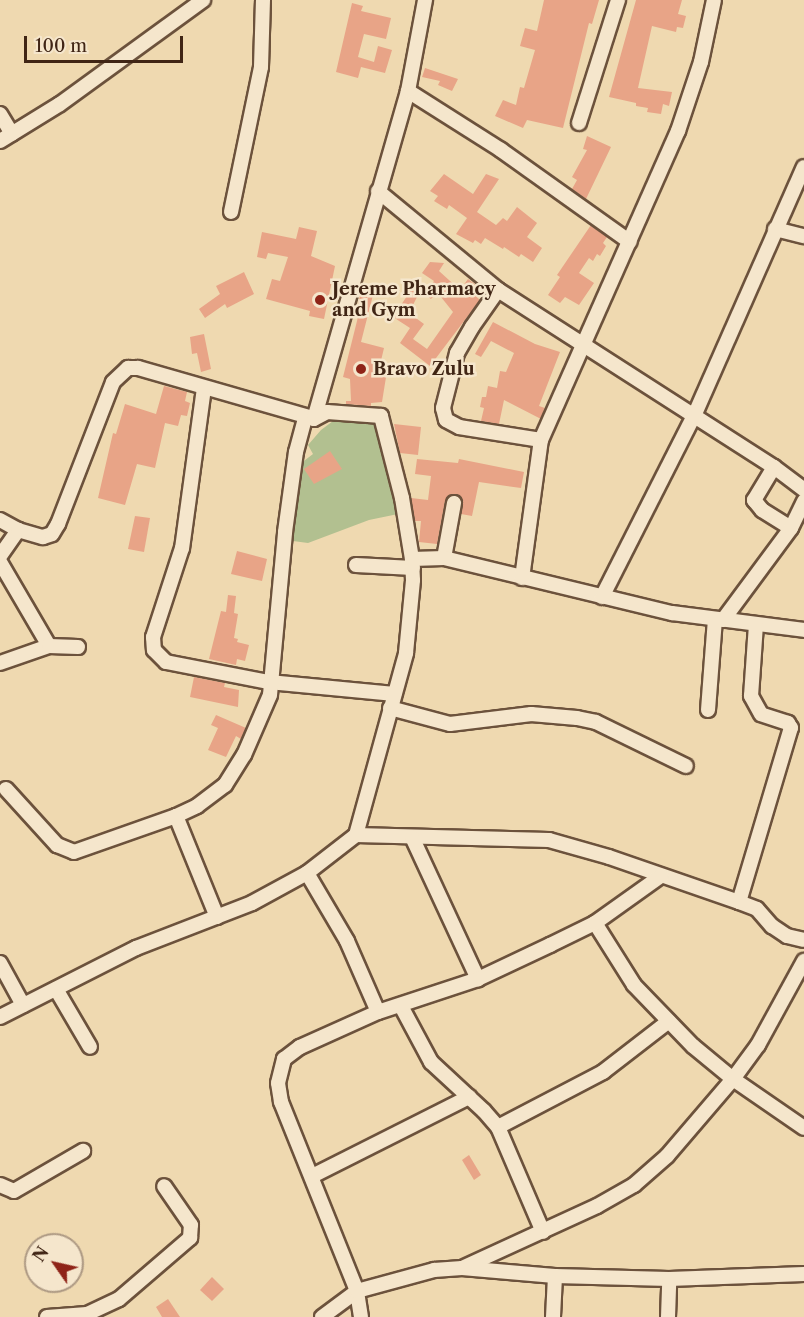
<!DOCTYPE html>
<html>
<head>
<meta charset="utf-8">
<style>
  body { margin:0 }
  #map { position:relative; width:804px; height:1317px; overflow:hidden; background:#efd9b0; font-family:"Libre Caslon Text",serif }
  div>[style] { position:absolute }
  [style*='--x'] { left:calc(var(--x)*1px); top:calc(var(--y)*1px); width:calc(var(--w)*1px); rotate:calc(var(--a)*1deg) }
  .green>* { inset:0; background:#b2c090 }
  .building>* { inset:0; background:#e8a487 }
  .roads { filter:drop-shadow(2px 0 #6c523c) drop-shadow(-2px 0 #6c523c) drop-shadow(0 2px #6c523c) drop-shadow(0 -2px #6c523c) }
  .minor>* { height:14px; margin:-7px; padding:0 7px; transform-origin:7px; border-radius:7px; background:#f5e6cc }
  .dots>* { width:16px; height:16px; translate:-50% -50%; box-sizing:border-box; border:3px solid #f5e6cc; border-radius:50% }
  span { translate:-50% -50%; white-space:nowrap; text-align:center; line-height:1.15; -webkit-text-stroke:5px #f5e6cc; paint-order:stroke }
  .poi-label { font-size:18px; color:#402515; font-weight:700 }
  .left { translate:0 -50%; text-align:left }
  .north { position:absolute; left:24px; top:1233px; width:60px; height:60px; box-sizing:border-box; background:#f5e6cc; border:2px solid #ad9983; border-radius:50%; rotate:304deg; font-size:16px; font-weight:700; line-height:24px; text-align:center; color:#402515 }
  .north::after { content:''; display:block; margin:auto; width:21px; height:27px; background:#8f2418; clip-path:polygon(50% 0,100% 100%,50% 72%,0 100%) }
  .scale { position:absolute; left:24px; top:36px; width:159px; height:27px; box-sizing:border-box; border:3px solid #402515; border-top:0; padding-left:8px; font-size:18px; line-height:21px; white-space:nowrap; color:#402515; -webkit-text-stroke:4px #f5e6cc; paint-order:stroke }
</style>
</head>
<body>
<div id="map">
  <div class="green">
    <i style="clip-path:polygon(341px 415px,380px 419px,392px 470px,398px 514px,369px 520px,308px 543px,293px 541px,300px 464px,313px 454px,308px 445px,321px 430px)"></i>
  </div>
  <div class="building">
    <i style="clip-path:polygon(544px 0,599px 0,592px 24px,589px 23px,563px 128px,527px 120px,523px 128px,495px 116px,503px 100px,516px 105px,520px 87px,524px 88px,535px 50px,520px 46px,525px 28px,537px 31px)"></i>
    <i style="clip-path:polygon(636px 0,682px 0,678px 14px,686px 16px,683px 28px,677px 27px,676px 32px,652px 26px,638px 88px,672px 92px,669px 106px,663px 104px,661px 114px,647px 112px,648px 108px,636px 106px,636px 103px,609px 97px)"></i>
    <i style="clip-path:polygon(352px 3px,363px 6px,361px 11px,391px 18px,386px 39px,364px 34px,358px 57px,374px 62px,378px 46px,392px 50px,385px 73px,361px 67px,358px 78px,336px 72px)"></i>
    <i style="clip-path:polygon(425px 68px,458px 79px,452px 91px,438px 85px,440px 81px,422px 77px)"></i>
    <i style="clip-path:polygon(587px 136px,611px 147px,586px 199px,572px 189px,577px 180px,572px 177px,587px 150px,583px 149px)"></i>
    <i style="clip-path:polygon(444px 174px,473px 194px,486px 174px,499px 179px,477px 212px,496px 225px,503px 218px,507px 221px,517px 207px,537px 223px,527px 237px,542px 248px,533px 262px,521px 254px,519px 257px,504px 247px,503px 249px,485px 238px,481px 244px,475px 240px,473px 243px,456px 234px,467px 218px,449px 205px,447px 209px,434px 201px,438px 196px,430px 191px)"></i>
    <i style="clip-path:polygon(591px 225px,607px 237px,603px 243px,606px 246px,600px 256px,597px 254px,593px 261px,589px 258px,579px 273px,594px 283px,579px 305px,565px 297px,560px 303px,548px 295px,560px 277px,557px 275px)"></i>
    <i style="clip-path:polygon(299px 227px,317px 231px,311px 256px,335px 266px,324px 319px,309px 316px,310px 311px,266px 299px,272px 279px,280px 281px,288px 257px,268px 253px,266px 259px,257px 257px,262px 232px,296px 239px)"></i>
    <i style="clip-path:polygon(430px 262px,444px 263px,439px 271px,460px 290px,468px 279px,476px 285px,471px 292px,480px 300px,430px 366px,400px 343px,410px 328px,393px 317px,411px 290px,419px 293px,409px 313px,424px 324px,413px 339px,427px 349px,453px 312px,437px 292px,431px 299px,424px 294px,434px 281px,422px 273px)"></i>
    <i style="clip-path:polygon(244px 272px,254px 294px,227px 308px,225px 304px,205px 318px,199px 309px,220px 294px,216px 286px)"></i>
    <i style="clip-path:polygon(361px 291px,373px 295px,361px 342px,384px 348px,379px 369px,387px 371px,382px 402px,371px 403px,371px 406px,346px 404px,346px 401px,351px 401px,350px 379px,343px 377px,361px 305px,358px 304px)"></i>
    <i style="clip-path:polygon(493px 322px,535px 344px,560px 352px,539px 406px,545px 408px,541px 419px,504px 400px,499px 424px,481px 421px,484px 408px,480px 407px,482px 397px,486px 397px,488px 386px,497px 388px,500px 371px,506px 372px,514px 353px,491px 341px,481px 357px,475px 354px)"></i>
    <i style="clip-path:polygon(204px 334px,211px 369px,201px 372px,197px 353px,192px 354px,190px 337px)"></i>
    <i style="clip-path:polygon(164px 386px,187px 392px,185px 401px,190px 403px,187px 416px,181px 415px,178px 426px,165px 423px,155px 468px,137px 464px,125px 505px,98px 498px,113px 433px,116px 434px,125px 404px,156px 414px)"></i>
    <i style="clip-path:polygon(394px 424px,421px 427px,418px 455px,400px 453px)"></i>
    <i style="clip-path:polygon(330px 451px,342px 469px,314px 484px,304px 469px)"></i>
    <i style="clip-path:polygon(417px 459px,458px 463px,459px 459px,524px 472px,521px 488px,479px 482px,472px 516px,461px 514px,462px 499px,456px 494px,450px 495px,445px 501px,437px 544px,419px 542px,421px 521px,415px 521px,411px 498px,428px 500px,431px 476px,415px 474px)"></i>
    <i style="clip-path:polygon(135px 516px,150px 518px,144px 552px,128px 549px)"></i>
    <i style="clip-path:polygon(237px 551px,267px 559px,262px 581px,231px 574px)"></i>
    <i style="clip-path:polygon(228px 595px,236px 596px,234px 613px,238px 614px,234px 638px,238px 639px,237px 642px,249px 645px,245px 661px,237px 659px,236px 665px,209px 659px,221px 611px,226px 612px)"></i>
    <i style="clip-path:polygon(194px 677px,225px 683px,224px 687px,239px 690px,238px 707px,190px 697px)"></i>
    <i style="clip-path:polygon(216px 715px,246px 728px,241px 739px,236px 736px,226px 757px,208px 750px,218px 728px,211px 725px)"></i>
    <i style="clip-path:polygon(469px 1155px,481px 1175px,474px 1180px,462px 1160px)"></i>
    <i style="clip-path:polygon(212px 1277px,224px 1289px,212px 1301px,200px 1290px)"></i>
    <i style="clip-path:polygon(168px 1299px,180px 1317px,162px 1317px,156px 1307px)"></i>
  </div>
  <div class="roads">
    <div class="minor">
      <i style="--x:408;--y:91;--w:110;--a:32.4"></i>
      <i style="--x:501;--y:150;--w:158;--a:35.5"></i>
      <i style="--x:0;--y:114;--w:23;--a:59"></i>
      <i style="--x:579;--y:123;--w:129;--a:-72.4"></i>
      <i style="--x:0;--y:141;--w:70;--a:-31.7"></i>
      <i style="--x:60;--y:104;--w:177;--a:-36"></i>
      <i style="--x:378;--y:191;--w:156;--a:39.5"></i>
      <i style="--x:498;--y:290;--w:328;--a:32.7"></i>
      <i style="--x:774;--y:467;--w:38;--a:37"></i>
      <i style="--x:231;--y:212;--w:148;--a:-78.3"></i>
      <i style="--x:261;--y:67;--w:67;--a:-88.3"></i>
      <i style="--x:775;--y:229;--w:30;--a:14"></i>
      <i style="--x:498;--y:290;--w:45;--a:125.1"></i>
      <i style="--x:472;--y:327;--w:30;--a:120"></i>
      <i style="--x:457;--y:353;--w:57;--a:104.3"></i>
      <i style="--x:443;--y:408;--w:12;--a:76"></i>
      <i style="--x:446;--y:420;--w:15;--a:28"></i>
      <i style="--x:459;--y:427;--w:83;--a:9"></i>
      <i style="--x:204;--y:388;--w:162;--a:97.8"></i>
      <i style="--x:182;--y:548;--w:94;--a:108"></i>
      <i style="--x:153;--y:637;--w:13;--a:86"></i>
      <i style="--x:154;--y:650;--w:17;--a:45"></i>
      <i style="--x:166;--y:662;--w:105;--a:11"></i>
      <i style="--x:269;--y:682;--w:126;--a:5.5"></i>
      <i style="--x:774;--y:467;--w:39;--a:121"></i>
      <i style="--x:754;--y:500;--w:13;--a:51"></i>
      <i style="--x:762;--y:510;--w:34;--a:32"></i>
      <i style="--x:0;--y:520;--w:21;--a:29"></i>
      <i style="--x:0;--y:556;--w:32;--a:-55"></i>
      <i style="--x:18;--y:530;--w:26;--a:16"></i>
      <i style="--x:43;--y:537;--w:9;--a:-18"></i>
      <i style="--x:52;--y:534;--w:12;--a:-59"></i>
      <i style="--x:58;--y:524;--w:152;--a:-68.8"></i>
      <i style="--x:113;--y:382;--w:21;--a:-43"></i>
      <i style="--x:128;--y:368;--w:10;--a:0"></i>
      <i style="--x:138;--y:368;--w:181;--a:16"></i>
      <i style="--x:444;--y:558;--w:56;--a:-79.7"></i>
      <i style="--x:412;--y:559;--w:32;--a:-2"></i>
      <i style="--x:444;--y:558;--w:235;--a:13.6"></i>
      <i style="--x:672;--y:613;--w:133;--a:7.3"></i>
      <i style="--x:0;--y:562;--w:97;--a:59.7"></i>
      <i style="--x:356;--y:565;--w:57;--a:3"></i>
      <i style="--x:522;--y:578;--w:139;--a:-82.2"></i>
      <i style="--x:541;--y:440;--w:338;--a:-66.1"></i>
      <i style="--x:678;--y:131;--w:73;--a:-71.6"></i>
      <i style="--x:701;--y:62;--w:63;--a:-78.2"></i>
      <i style="--x:602;--y:597;--w:203;--a:-63.1"></i>
      <i style="--x:694;--y:416;--w:272;--a:-66.2"></i>
      <i style="--x:723;--y:620;--w:114;--a:-53.5"></i>
      <i style="--x:791;--y:528;--w:30;--a:-64"></i>
      <i style="--x:0;--y:663;--w:52;--a:-19.1"></i>
      <i style="--x:49;--y:646;--w:29;--a:2"></i>
      <i style="--x:390;--y:708;--w:62;--a:14.9"></i>
      <i style="--x:450;--y:724;--w:82;--a:-7"></i>
      <i style="--x:531;--y:714;--w:46;--a:5"></i>
      <i style="--x:577;--y:718;--w:19;--a:12"></i>
      <i style="--x:596;--y:722;--w:100;--a:26.1"></i>
      <i style="--x:708;--y:710;--w:91;--a:-85.6"></i>
      <i style="--x:6;--y:789;--w:76;--a:47.7"></i>
      <i style="--x:57;--y:845;--w:18;--a:22"></i>
      <i style="--x:74;--y:852;--w:108;--a:-19.4"></i>
      <i style="--x:176;--y:816;--w:23;--a:-25"></i>
      <i style="--x:197;--y:806;--w:35;--a:-37"></i>
      <i style="--x:225;--y:785;--w:36;--a:-58"></i>
      <i style="--x:244;--y:755;--w:65;--a:-66.6"></i>
      <i style="--x:270;--y:695;--w:164;--a:-84.7"></i>
      <i style="--x:285;--y:532;--w:81;--a:-82.2"></i>
      <i style="--x:296;--y:452;--w:35;--a:-75"></i>
      <i style="--x:176;--y:816;--w:109;--a:67.9"></i>
      <i style="--x:356;--y:835;--w:193;--a:1.5"></i>
      <i style="--x:549;--y:840;--w:62;--a:15.8"></i>
      <i style="--x:609;--y:857;--w:138;--a:19.1"></i>
      <i style="--x:739;--y:902;--w:19;--a:21"></i>
      <i style="--x:757;--y:909;--w:23;--a:49"></i>
      <i style="--x:772;--y:926;--w:18;--a:34"></i>
      <i style="--x:787;--y:936;--w:17;--a:13"></i>
      <i style="--x:412;--y:837;--w:157;--a:65.1"></i>
      <i style="--x:307;--y:873;--w:79;--a:59.5"></i>
      <i style="--x:347;--y:941;--w:77;--a:66.4"></i>
      <i style="--x:739;--y:902;--w:182;--a:-73.4"></i>
      <i style="--x:791;--y:728;--w:6;--a:-121"></i>
      <i style="--x:788;--y:723;--w:28;--a:-162"></i>
      <i style="--x:761;--y:714;--w:21;--a:-119"></i>
      <i style="--x:751;--y:696;--w:71;--a:-86"></i>
      <i style="--x:595;--y:923;--w:73;--a:57.8"></i>
      <i style="--x:634;--y:985;--w:85;--a:46"></i>
      <i style="--x:693;--y:1046;--w:52;--a:39.5"></i>
      <i style="--x:733;--y:1079;--w:86;--a:34.6"></i>
      <i style="--x:0;--y:963;--w:48;--a:61.3"></i>
      <i style="--x:56;--y:989;--w:67;--a:59.6"></i>
      <i style="--x:401;--y:1006;--w:64;--a:61.8"></i>
      <i style="--x:431;--y:1062;--w:72;--a:42.8"></i>
      <i style="--x:484;--y:1111;--w:21;--a:49"></i>
      <i style="--x:498;--y:1127;--w:114;--a:66.8"></i>
      <i style="--x:0;--y:1017;--w:153;--a:-26.9"></i>
      <i style="--x:136;--y:948;--w:124;--a:-21.2"></i>
      <i style="--x:252;--y:903;--w:63;--a:-28.6"></i>
      <i style="--x:307;--y:873;--w:62;--a:-37.8"></i>
      <i style="--x:356;--y:835;--w:189;--a:-74.6"></i>
      <i style="--x:406;--y:653;--w:73;--a:-84.5"></i>
      <i style="--x:413;--y:580;--w:21;--a:-93"></i>
      <i style="--x:412;--y:559;--w:62;--a:-99.3"></i>
      <i style="--x:402;--y:498;--w:85;--a:-104.4"></i>
      <i style="--x:381;--y:416;--w:54;--a:-175.8"></i>
      <i style="--x:327;--y:412;--w:15;--a:152"></i>
      <i style="--x:314;--y:419;--w:341;--a:-74"></i>
      <i style="--x:408;--y:91;--w:93;--a:-79.4"></i>
      <i style="--x:498;--y:1127;--w:119;--a:-27.6"></i>
      <i style="--x:603;--y:1072;--w:83;--a:-37.7"></i>
      <i style="--x:312;--y:1176;--w:176;--a:-26.7"></i>
      <i style="--x:0;--y:1185;--w:15;--a:23"></i>
      <i style="--x:14;--y:1191;--w:80;--a:-30.1"></i>
      <i style="--x:464;--y:1267;--w:146;--a:-24.6"></i>
      <i style="--x:597;--y:1206;--w:43;--a:-29.6"></i>
      <i style="--x:634;--y:1185;--w:44;--a:-41.3"></i>
      <i style="--x:667;--y:1156;--w:101;--a:-49.4"></i>
      <i style="--x:733;--y:1079;--w:42;--a:-53.7"></i>
      <i style="--x:758;--y:1045;--w:96;--a:-61.3"></i>
      <i style="--x:47;--y:1317;--w:40;--a:-4.3"></i>
      <i style="--x:87;--y:1314;--w:35;--a:-25"></i>
      <i style="--x:119;--y:1299;--w:94;--a:-40.7"></i>
      <i style="--x:190;--y:1238;--w:13;--a:-86"></i>
      <i style="--x:191;--y:1225;--w:47;--a:-124.7"></i>
      <i style="--x:322;--y:1317;--w:44;--a:-36.6"></i>
      <i style="--x:357;--y:1291;--w:80;--a:-15.3"></i>
      <i style="--x:434;--y:1270;--w:28;--a:-4"></i>
      <i style="--x:462;--y:1268;--w:93;--a:4.9"></i>
      <i style="--x:555;--y:1276;--w:114;--a:1.5"></i>
      <i style="--x:669;--y:1279;--w:135;--a:-2.1"></i>
      <i style="--x:361;--y:1317;--w:26;--a:-99"></i>
      <i style="--x:357;--y:1291;--w:204;--a:-111.9"></i>
      <i style="--x:281;--y:1102;--w:19;--a:-99"></i>
      <i style="--x:278;--y:1083;--w:25;--a:-76"></i>
      <i style="--x:284;--y:1059;--w:20;--a:-37"></i>
      <i style="--x:300;--y:1047;--w:85;--a:-24.2"></i>
      <i style="--x:378;--y:1012;--w:105;--a:-18.3"></i>
      <i style="--x:478;--y:979;--w:80;--a:-25.3"></i>
      <i style="--x:550;--y:945;--w:50;--a:-26.1"></i>
      <i style="--x:595;--y:923;--w:81;--a:-35.5"></i>
      <i style="--x:553;--y:1317;--w:41;--a:-87.2"></i>
      <i style="--x:668;--y:1317;--w:38;--a:-88"></i>
    </div>
  </div>
  <div class="dots">
    <i style="left:320px;top:300px;background:#8f2418"></i>
    <i style="left:361px;top:369px;background:#8f2418"></i>
  </div>
  <div class="poi-label">
    <span class="left" style="left:332px;top:300px">Jereme Pharmacy<br>and Gym</span>
    <span class="left" style="left:373px;top:369px">Bravo Zulu</span>
  </div>
  <div class="north">N</div>
  <div class="scale">100 m</div>
</div>
</body>
</html>
